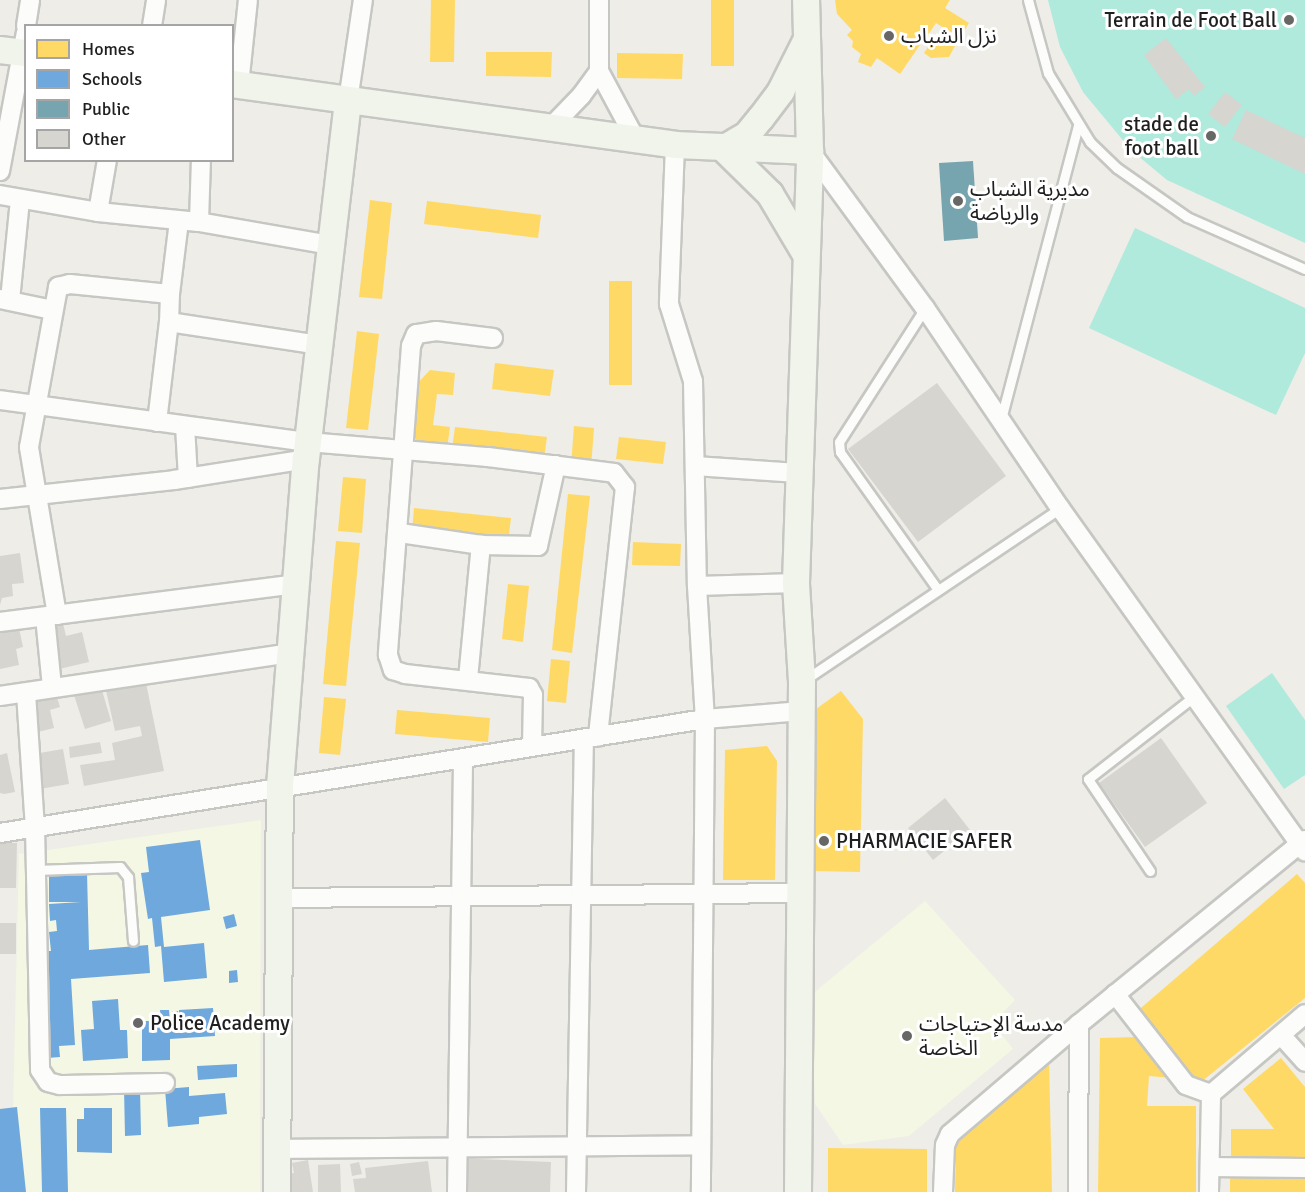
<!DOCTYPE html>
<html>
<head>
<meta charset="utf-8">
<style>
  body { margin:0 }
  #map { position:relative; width:1305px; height:1192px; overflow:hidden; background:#eeede7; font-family:Signika,"Noto Sans Arabic",sans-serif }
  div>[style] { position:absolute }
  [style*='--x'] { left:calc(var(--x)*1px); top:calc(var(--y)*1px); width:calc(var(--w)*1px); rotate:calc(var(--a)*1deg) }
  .education>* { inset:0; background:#f4f7e3 }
  .pitch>* { inset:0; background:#afeadc }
  .homes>* { inset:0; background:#ffd966 }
  .schools>* { inset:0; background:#6fa8dc }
  .public>* { inset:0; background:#76a5af }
  .building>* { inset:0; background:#d7d5cf }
  .roads { filter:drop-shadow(2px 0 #c6c6c3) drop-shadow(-2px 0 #c6c6c3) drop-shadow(0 2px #c6c6c3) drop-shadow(0 -2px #c6c6c3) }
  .lane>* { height:9px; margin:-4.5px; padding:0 4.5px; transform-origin:4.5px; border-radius:4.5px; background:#fcfcfb }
  .street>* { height:18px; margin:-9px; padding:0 9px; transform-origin:9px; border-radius:9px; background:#fcfcfb }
  .secondary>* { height:26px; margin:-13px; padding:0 13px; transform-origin:13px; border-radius:13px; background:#f1f4ea }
  .dots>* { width:16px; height:16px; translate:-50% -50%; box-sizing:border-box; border:3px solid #fff; border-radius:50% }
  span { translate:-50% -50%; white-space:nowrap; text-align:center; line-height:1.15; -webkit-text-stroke:6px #fff; paint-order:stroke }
  .poi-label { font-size:21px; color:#1f1f1f }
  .right { translate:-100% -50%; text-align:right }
  .left { translate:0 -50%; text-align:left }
  .legend { position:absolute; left:24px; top:24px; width:210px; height:138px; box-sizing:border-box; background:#fff; border:2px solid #a5a5a5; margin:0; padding:8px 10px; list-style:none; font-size:18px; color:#1f1f1f }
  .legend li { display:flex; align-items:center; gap:12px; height:30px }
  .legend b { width:30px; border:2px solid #a5a5a5 }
</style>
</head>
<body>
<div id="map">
  <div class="education">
    <i style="clip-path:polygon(261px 820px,260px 1192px,11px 1192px,19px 854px)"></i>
    <i style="clip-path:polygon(925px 901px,1015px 1000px,993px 1023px,1013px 1049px,909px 1136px,843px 1145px,815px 1104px,811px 995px)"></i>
  </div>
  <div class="pitch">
    <i style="clip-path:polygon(1048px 0,1305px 0,1305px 243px,1167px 180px,1131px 150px,1083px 92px,1060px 47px)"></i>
    <i style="clip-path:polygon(1135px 228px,1305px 308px,1305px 353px,1276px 415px,1089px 328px)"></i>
    <i style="clip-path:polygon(1272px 673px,1305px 720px,1305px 775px,1284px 789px,1226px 706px)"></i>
  </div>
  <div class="homes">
    <i style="clip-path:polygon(431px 0,455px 0,454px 62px,430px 62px)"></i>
    <i style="clip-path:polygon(711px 0,734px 0,734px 66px,711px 66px)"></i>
    <i style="clip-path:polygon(835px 0,950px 0,945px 8px,969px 23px,960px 38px,936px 23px,928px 35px,934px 39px,937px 35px,955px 46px,949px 57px,931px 58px,924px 53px,930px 44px,924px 39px,900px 74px,877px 58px,871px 67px,858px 62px,861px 54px,852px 47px,853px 41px,847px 35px,852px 30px,837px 14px)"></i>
    <i style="clip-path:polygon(486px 52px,552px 52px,551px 77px,486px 76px)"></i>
    <i style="clip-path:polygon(617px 53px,683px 54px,682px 79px,617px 78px)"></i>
    <i style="clip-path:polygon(370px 200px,392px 203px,382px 299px,359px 297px)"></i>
    <i style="clip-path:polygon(427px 201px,541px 215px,538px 238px,424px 224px)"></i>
    <i style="clip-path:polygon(609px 281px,632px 281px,632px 385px,609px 385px)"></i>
    <i style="clip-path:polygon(357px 331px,379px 334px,368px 430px,346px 428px)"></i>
    <i style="clip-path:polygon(495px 363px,554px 370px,550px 396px,492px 389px)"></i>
    <i style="clip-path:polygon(430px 370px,455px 373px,453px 395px,437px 394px,433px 425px,450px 427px,447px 449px,421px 446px,410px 432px,415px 386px)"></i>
    <i style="clip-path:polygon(574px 426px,594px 428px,591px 467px,571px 466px)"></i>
    <i style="clip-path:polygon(455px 427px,547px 437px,544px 459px,452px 449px)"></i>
    <i style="clip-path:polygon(619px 437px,666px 442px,663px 464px,616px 459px)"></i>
    <i style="clip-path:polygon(343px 477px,366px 479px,362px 533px,338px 531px)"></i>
    <i style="clip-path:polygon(568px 494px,590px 496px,572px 653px,552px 650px)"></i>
    <i style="clip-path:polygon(414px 508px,511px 518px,508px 542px,412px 532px)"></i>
    <i style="clip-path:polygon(336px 541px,360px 543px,346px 686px,323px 684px)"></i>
    <i style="clip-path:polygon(633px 542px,681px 544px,680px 566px,632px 565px)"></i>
    <i style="clip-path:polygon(508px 584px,529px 586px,523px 642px,502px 639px)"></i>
    <i style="clip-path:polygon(551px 659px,570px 661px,566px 703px,547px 701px)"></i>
    <i style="clip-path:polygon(841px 691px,863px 719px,860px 872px,813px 871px,813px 717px,816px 709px)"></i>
    <i style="clip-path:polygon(324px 697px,346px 699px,340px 755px,319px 753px)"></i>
    <i style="clip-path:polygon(397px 710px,490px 718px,488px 742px,395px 734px)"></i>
    <i style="clip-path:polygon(767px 746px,777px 761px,775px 880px,723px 880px,725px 750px)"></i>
    <i style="clip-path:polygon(1297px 874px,1305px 883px,1305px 998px,1196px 1086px,1135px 1013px)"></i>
    <i style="clip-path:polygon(1137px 1037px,1172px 1078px,1149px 1076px,1147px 1106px,1196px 1106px,1196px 1192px,1098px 1192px,1100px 1038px)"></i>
    <i style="clip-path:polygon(1281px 1058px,1305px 1087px,1305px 1163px,1231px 1160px,1231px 1129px,1274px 1129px,1243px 1089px)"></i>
    <i style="clip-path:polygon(1049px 1060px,1052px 1192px,955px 1192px,956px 1141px)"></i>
    <i style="clip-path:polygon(828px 1148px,927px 1149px,927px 1192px,828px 1192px)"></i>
    <i style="clip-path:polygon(1230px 1178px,1305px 1178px,1305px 1192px,1230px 1192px)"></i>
  </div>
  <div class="schools">
    <i style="clip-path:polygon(200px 840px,210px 910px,161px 917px,164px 947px,204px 943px,207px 978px,164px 982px,161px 946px,155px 947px,152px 918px,148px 919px,141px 873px,149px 872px,146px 847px)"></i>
    <i style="clip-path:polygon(87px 873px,89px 950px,148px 945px,150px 973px,71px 979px,75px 1045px,59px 1046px,60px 1057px,47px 1058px,39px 951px,51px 951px,49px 932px,57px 931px,56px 920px,50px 921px,49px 904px,81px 902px,49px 902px,49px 874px)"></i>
    <i style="clip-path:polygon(234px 914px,237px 926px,226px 929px,223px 917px)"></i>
    <i style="clip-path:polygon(237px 970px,238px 982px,229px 983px,229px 971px)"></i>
    <i style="clip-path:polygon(118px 999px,120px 1030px,127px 1030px,128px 1058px,83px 1061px,81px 1030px,94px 1029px,92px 1001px)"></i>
    <i style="clip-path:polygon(213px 1008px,215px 1036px,170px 1039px,170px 1060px,142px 1061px,142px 1021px,161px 1021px,160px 1010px,169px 1010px,170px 1022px,179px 1022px,179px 1010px)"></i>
    <i style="clip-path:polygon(172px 1011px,178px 1011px,179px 1019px,173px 1020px)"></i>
    <i style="clip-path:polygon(237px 1064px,237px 1077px,198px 1080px,197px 1066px)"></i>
    <i style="clip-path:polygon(189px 1087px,189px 1096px,225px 1093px,227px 1114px,199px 1117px,199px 1124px,168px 1127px,165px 1089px)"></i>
    <i style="clip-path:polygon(124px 1088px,140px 1088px,141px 1135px,125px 1136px)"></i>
    <i style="clip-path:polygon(17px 1107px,26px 1192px,0 1192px,0 1109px)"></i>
    <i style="clip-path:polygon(40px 1108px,66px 1108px,68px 1192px,42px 1192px)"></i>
    <i style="clip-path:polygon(84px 1108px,112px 1108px,112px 1153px,77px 1152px,77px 1119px,84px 1119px)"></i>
  </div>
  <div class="public">
    <i style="clip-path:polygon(973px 161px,978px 238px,944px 241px,939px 163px)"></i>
  </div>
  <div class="building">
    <i style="clip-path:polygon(1166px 38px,1205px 87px,1194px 96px,1189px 89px,1176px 99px,1144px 55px)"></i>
    <i style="clip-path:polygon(1225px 92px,1242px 105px,1225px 127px,1208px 114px)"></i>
    <i style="clip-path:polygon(1246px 110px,1305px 138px,1305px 174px,1232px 139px)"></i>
    <i style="clip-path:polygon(937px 383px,1006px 476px,918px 542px,848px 449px)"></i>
    <i style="clip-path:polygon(20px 553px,24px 583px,12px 584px,13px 596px,2px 598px,0 605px,0 556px)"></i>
    <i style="clip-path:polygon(62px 619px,66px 636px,82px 632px,89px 662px,55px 670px,45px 623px)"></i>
    <i style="clip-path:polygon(18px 623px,23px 647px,16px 649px,19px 665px,0 669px,0 627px)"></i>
    <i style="clip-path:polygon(145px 678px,164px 771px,84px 786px,80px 765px,115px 760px,112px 743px,142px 736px,140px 726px,115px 731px,105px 686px)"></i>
    <i style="clip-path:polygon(99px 680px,111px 721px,85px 729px,72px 689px)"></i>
    <i style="clip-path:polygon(56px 694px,60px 707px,50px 710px,54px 728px,34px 733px,22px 703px)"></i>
    <i style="clip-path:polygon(1161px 738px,1207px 803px,1145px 847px,1099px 783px)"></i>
    <i style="clip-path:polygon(100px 742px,102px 753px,70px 758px,69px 747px)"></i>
    <i style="clip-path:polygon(63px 749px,69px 784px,28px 791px,22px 756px)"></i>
    <i style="clip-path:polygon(7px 753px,15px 792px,4px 794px,0 793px,0 755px)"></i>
    <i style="clip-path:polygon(945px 798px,970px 830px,933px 860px,908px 828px)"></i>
    <i style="clip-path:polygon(0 843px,17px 843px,16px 888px,0 888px)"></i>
    <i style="clip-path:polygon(0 923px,16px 923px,16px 954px,0 954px)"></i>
    <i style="clip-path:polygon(452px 1158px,551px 1162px,550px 1192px,464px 1192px)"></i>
    <i style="clip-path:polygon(308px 1160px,313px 1192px,282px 1192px,280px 1175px,294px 1173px,292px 1163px)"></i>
    <i style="clip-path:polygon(428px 1161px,432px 1192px,355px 1192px,353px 1179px,366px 1178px,365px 1168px)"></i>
    <i style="clip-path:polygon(359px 1162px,362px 1174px,352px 1176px,350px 1164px)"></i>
    <i style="clip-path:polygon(340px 1164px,341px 1192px,318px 1192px,318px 1165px)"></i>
  </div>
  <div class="roads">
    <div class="lane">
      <i style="--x:1028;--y:0;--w:76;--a:74.7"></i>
      <i style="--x:1048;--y:73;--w:81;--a:58.7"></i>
      <i style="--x:1090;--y:142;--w:37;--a:44"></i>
      <i style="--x:1117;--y:168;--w:85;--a:35"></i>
      <i style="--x:1187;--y:217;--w:129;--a:23.8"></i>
      <i style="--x:925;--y:308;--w:159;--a:122.7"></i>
      <i style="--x:839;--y:442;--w:10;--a:84"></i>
      <i style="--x:840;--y:452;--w:169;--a:54.6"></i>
      <i style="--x:1001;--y:419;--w:304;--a:-75.3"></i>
      <i style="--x:806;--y:679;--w:306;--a:-33.9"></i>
      <i style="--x:36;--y:870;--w:84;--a:-2"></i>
      <i style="--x:120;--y:867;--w:13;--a:51"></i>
      <i style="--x:128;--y:877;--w:64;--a:85.5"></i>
      <i style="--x:1150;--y:871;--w:111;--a:-124"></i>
      <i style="--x:1088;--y:779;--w:137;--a:-37.9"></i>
    </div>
    <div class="street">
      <i style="--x:599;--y:0;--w:71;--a:90"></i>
      <i style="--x:599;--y:71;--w:78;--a:61.8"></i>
      <i style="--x:26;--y:26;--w:26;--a:-81"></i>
      <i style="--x:152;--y:26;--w:26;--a:-81"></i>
      <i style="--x:239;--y:85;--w:85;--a:-84"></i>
      <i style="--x:348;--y:101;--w:102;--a:-81.6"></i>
      <i style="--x:552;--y:126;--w:42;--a:-46"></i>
      <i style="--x:581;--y:96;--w:31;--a:-54"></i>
      <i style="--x:675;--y:145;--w:159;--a:92.2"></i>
      <i style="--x:669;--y:304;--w:81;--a:72.7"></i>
      <i style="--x:693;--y:381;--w:205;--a:88.9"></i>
      <i style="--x:697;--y:586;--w:133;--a:86.6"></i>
      <i style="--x:705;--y:719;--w:473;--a:90.5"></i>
      <i style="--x:810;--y:151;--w:195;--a:53.8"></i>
      <i style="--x:925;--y:308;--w:241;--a:56"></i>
      <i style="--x:1060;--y:508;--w:422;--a:54.5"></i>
      <i style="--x:0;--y:171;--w:141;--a:-79.4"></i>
      <i style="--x:0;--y:195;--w:99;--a:9.8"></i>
      <i style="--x:98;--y:212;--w:101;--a:5.7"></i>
      <i style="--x:199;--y:222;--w:134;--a:9.9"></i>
      <i style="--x:98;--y:212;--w:53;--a:-80.2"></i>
      <i style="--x:199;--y:222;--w:62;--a:-88.2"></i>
      <i style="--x:170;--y:294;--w:74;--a:-83"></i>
      <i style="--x:0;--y:299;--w:53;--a:11.9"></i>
      <i style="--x:10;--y:300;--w:100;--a:-84.3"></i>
      <i style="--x:493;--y:338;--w:57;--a:-173"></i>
      <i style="--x:436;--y:331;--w:20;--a:171"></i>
      <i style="--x:416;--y:334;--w:13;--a:113"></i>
      <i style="--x:411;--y:346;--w:310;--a:94.3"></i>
      <i style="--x:388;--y:655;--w:16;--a:72"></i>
      <i style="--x:393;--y:670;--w:13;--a:18"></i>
      <i style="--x:405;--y:674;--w:125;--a:6.4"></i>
      <i style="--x:529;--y:688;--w:8;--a:60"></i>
      <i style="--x:533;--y:695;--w:51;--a:91.1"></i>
      <i style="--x:0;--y:400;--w:311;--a:7.8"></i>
      <i style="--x:308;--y:442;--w:181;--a:4.8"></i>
      <i style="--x:488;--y:457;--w:127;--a:7.2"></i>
      <i style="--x:614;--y:473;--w:18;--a:52"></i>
      <i style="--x:625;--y:487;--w:251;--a:96.2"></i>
      <i style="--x:157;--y:422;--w:101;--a:-83.2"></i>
      <i style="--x:185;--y:426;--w:52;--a:86.7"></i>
      <i style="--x:695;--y:466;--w:103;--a:3.9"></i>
      <i style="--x:0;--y:499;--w:175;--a:-6.2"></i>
      <i style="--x:174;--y:480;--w:134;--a:-9"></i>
      <i style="--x:400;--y:533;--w:82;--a:8.4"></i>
      <i style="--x:481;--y:545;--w:57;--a:1"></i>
      <i style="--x:538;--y:546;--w:83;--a:-77.5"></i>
      <i style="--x:697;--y:586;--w:99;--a:-1.7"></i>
      <i style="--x:57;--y:615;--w:170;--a:-99.5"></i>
      <i style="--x:29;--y:447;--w:163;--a:-79.7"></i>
      <i style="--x:58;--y:287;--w:12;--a:-14"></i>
      <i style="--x:70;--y:284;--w:100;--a:5.7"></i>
      <i style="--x:170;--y:294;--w:28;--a:92"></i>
      <i style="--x:169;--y:322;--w:153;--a:8.7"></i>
      <i style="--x:45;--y:617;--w:70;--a:84.3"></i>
      <i style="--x:0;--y:622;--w:298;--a:-7.3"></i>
      <i style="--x:468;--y:679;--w:135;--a:-84.5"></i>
      <i style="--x:26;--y:693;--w:134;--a:86.2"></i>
      <i style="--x:35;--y:827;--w:243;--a:88.8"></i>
      <i style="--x:40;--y:1070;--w:14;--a:56"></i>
      <i style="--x:48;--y:1082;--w:12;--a:14"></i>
      <i style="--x:60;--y:1085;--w:105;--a:-1.1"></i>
      <i style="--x:0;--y:696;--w:295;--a:-8.4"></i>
      <i style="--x:0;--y:833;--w:714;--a:-9.19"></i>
      <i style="--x:705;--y:719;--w:97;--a:-4.7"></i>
      <i style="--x:280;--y:898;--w:518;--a:-0.55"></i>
      <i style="--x:1115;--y:994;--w:115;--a:52"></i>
      <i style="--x:1186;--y:1085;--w:27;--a:20"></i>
      <i style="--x:1281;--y:1035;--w:36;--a:48"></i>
      <i style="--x:278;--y:1149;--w:423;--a:-0.5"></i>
      <i style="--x:1210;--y:1167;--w:95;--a:0.6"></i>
      <i style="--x:457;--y:1192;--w:432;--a:-89.2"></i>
      <i style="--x:576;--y:1192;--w:453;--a:-89"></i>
      <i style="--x:943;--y:1192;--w:47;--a:-87.6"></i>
      <i style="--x:945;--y:1145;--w:12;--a:-66"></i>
      <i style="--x:950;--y:1134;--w:170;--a:-40.5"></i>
      <i style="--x:1079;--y:1024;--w:291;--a:-39.2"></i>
      <i style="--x:1078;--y:1192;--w:168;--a:-89.7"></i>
      <i style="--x:1209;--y:1192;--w:98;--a:-88.8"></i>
      <i style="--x:1211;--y:1094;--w:123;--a:-40.4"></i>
    </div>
    <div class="secondary">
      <i style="--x:0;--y:50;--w:26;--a:7"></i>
      <i style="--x:232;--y:84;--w:447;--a:7.8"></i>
      <i style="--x:675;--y:145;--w:135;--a:2.5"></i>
      <i style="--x:728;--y:146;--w:22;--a:-30"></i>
      <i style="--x:747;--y:135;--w:22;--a:-51"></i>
      <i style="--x:761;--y:118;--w:34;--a:-53"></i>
      <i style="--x:781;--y:91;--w:54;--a:-63.4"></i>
      <i style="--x:722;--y:147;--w:67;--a:44.4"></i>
      <i style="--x:770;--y:194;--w:69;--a:59.3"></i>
      <i style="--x:277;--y:1192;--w:406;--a:-89.6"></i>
      <i style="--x:280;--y:786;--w:328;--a:-85.5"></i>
      <i style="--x:306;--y:459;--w:360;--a:-83.3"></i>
      <i style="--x:798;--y:1192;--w:510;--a:-89.55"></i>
      <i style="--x:802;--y:682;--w:99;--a:-93.5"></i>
      <i style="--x:796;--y:583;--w:432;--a:-88.1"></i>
      <i style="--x:810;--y:151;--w:151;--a:-91.5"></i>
    </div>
  </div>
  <div class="dots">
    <i style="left:1289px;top:20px;background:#676765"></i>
    <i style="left:889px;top:36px;background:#676765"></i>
    <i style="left:1211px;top:136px;background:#676765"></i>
    <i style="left:958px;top:201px;background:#676765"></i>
    <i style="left:824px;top:841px;background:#676765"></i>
    <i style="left:138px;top:1023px;background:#676765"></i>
    <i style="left:907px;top:1036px;background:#676765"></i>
  </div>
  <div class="poi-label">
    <span class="right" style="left:1277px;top:20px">Terrain de Foot Ball</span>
    <span class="left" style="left:901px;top:36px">نزل الشباب</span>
    <span class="right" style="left:1199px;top:136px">stade de<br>foot ball</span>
    <span class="left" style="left:970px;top:201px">مديرية الشباب<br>والرياضة</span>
    <span class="left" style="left:836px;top:841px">PHARMACIE SAFER</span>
    <span class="left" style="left:150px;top:1023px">Police Academy</span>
    <span class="left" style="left:919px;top:1036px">مدسة الإحتياجات<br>الخاصة</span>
  </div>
  <ul class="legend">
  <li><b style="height:16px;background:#ffd966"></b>Homes</li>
  <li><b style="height:16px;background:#6fa8dc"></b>Schools</li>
  <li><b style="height:16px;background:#76a5af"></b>Public</li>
  <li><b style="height:16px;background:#d7d5cf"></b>Other</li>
  </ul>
</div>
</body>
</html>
